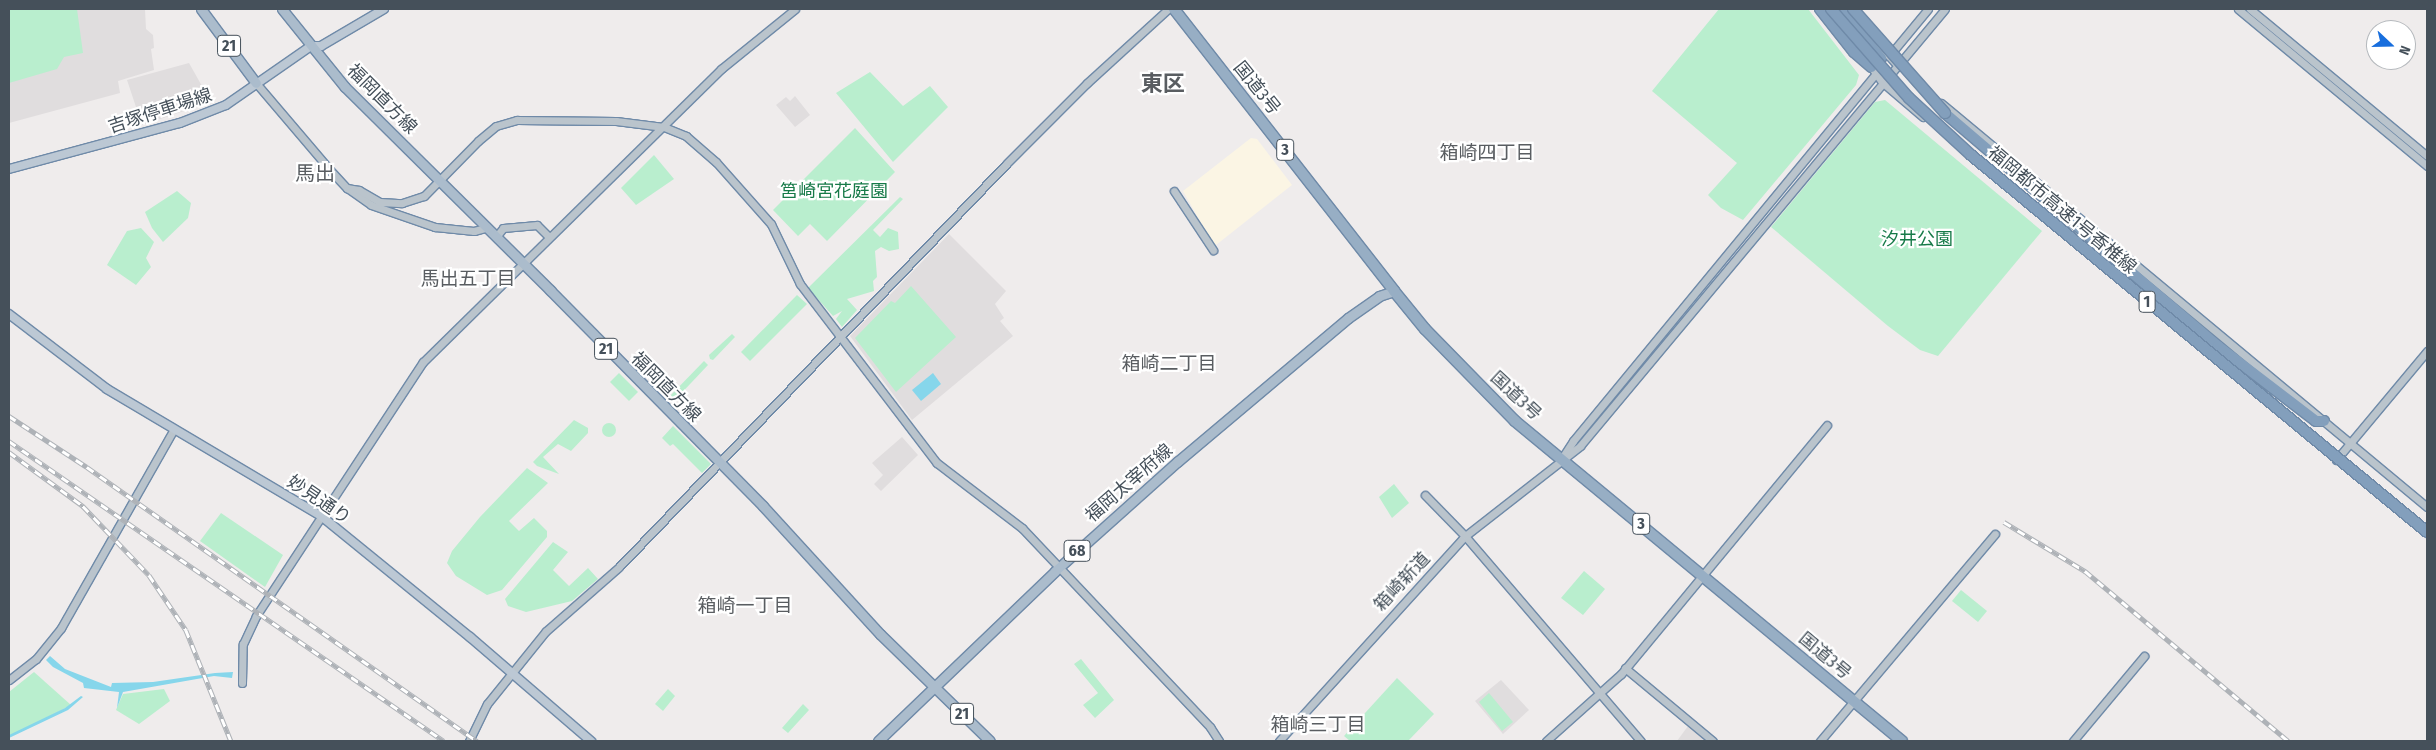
<!DOCTYPE html>
<html>
<head>
<meta charset="utf-8">
<style>
  body { margin:0 }
  #map { position:relative; width:2436px; height:750px; overflow:hidden; background:#efecec; font-family:"Fira Sans Condensed","Noto Sans JP",sans-serif }
  div>[style] { position:absolute }
  [style*='--x'] { left:calc(var(--x)*1px); top:calc(var(--y)*1px); width:calc(var(--w)*1px); rotate:calc(var(--a)*1deg) }
  .commercial>* { inset:0; background:#fbf5e4 }
  .education>* { inset:0; background:#e0ddde }
  .green>* { inset:0; background:#b9eece }
  .round { border-radius:50% }
  .water>* { inset:0; background:#86d6eb }
  .roads { filter:drop-shadow(1px 0 #6f8aa8) drop-shadow(-1px 0 #6f8aa8) drop-shadow(0 1px #6f8aa8) drop-shadow(0 -1px #6f8aa8) }
  .tertiary>* { height:7px; margin:-3.5px; padding:0 3.5px; transform-origin:3.5px; border-radius:3.5px; background:#bac4cc }
  .secondary>* { height:8px; margin:-4px; padding:0 4px; transform-origin:4px; border-radius:4px; background:#bcc8d4 }
  .primary>* { height:9px; margin:-4.5px; padding:0 4.5px; transform-origin:4.5px; border-radius:4.5px; background:#abbccc }
  .trunk>* { height:10px; margin:-5px; padding:0 5px; transform-origin:5px; border-radius:5px; background:#97aec4 }
  .motorway>* { height:10px; margin:-5px; padding:0 5px; transform-origin:5px; border-radius:5px; background:#839fbc }
  .rail>* { height:4.5px; margin-top:-2.25px; transform-origin:0; background:repeating-linear-gradient(90deg,#fff 0 8px,#aeb2b7 0 16px); box-sizing:border-box; border-block:1px solid #aeb2b7 }
  .bridges { filter:drop-shadow(1px 0 #6f8aa8) drop-shadow(-1px 0 #6f8aa8) drop-shadow(0 1px #6f8aa8) drop-shadow(0 -1px #6f8aa8) }
  .motorway-bridge>* { height:10px; margin:-5px; padding:0 5px; transform-origin:5px; border-radius:5px; background:#839fbc }
  span { translate:-50% -50%; white-space:nowrap; text-align:center; line-height:1.15; -webkit-text-stroke:4.5px #fff; paint-order:stroke }
  .shield-label span { padding:1px 4px; background:#fff; border:1px solid; border-radius:4px; -webkit-text-stroke-width:0 }
  .shield-label { font-size:16px; color:#45505a; font-weight:700 }
  .street-label { font-size:18px; color:#45505a }
  .park-label { font-size:18px; color:#167a48 }
  .neighbourhood-label { font-size:19px; color:#595d61 }
  .quarter-label { font-size:20px; color:#595d61 }
  .district-label { font-size:22px; color:#595d61; font-weight:700 }
  .frame { position:absolute; inset:0; border:10px solid #45505a; pointer-events:none }
  .north { position:absolute; left:2366px; top:20px; width:50px; height:50px; box-sizing:border-box; background:#fff; border:1px solid #b5b9bd; border-radius:50%; rotate:111deg; font-size:14px; font-weight:700; line-height:20px; text-align:center; color:#45505a }
  .north::after { content:''; display:block; margin:auto; width:18px; height:22px; background:#186edd; clip-path:polygon(50% 0,100% 100%,50% 72%,0 100%) }
</style>
</head>
<body>
<div id="map">
  <div class="commercial">
    <i style="clip-path:polygon(1251px 138px,1257px 139px,1292px 185px,1216px 245px,1213px 244px,1183px 191px)"></i>
  </div>
  <div class="education">
    <i style="clip-path:polygon(9px 9px,145px 9px,146px 29px,153px 35px,154px 48px,151px 49px,154px 70px,118px 81px,120px 93px,9px 123px)"></i>
    <i style="clip-path:polygon(189px 63px,211px 102px,142px 125px,127px 80px)"></i>
    <i style="clip-path:polygon(795px 96px,810px 115px,795px 127px,776px 105px,786px 97px,790px 101px)"></i>
    <i style="clip-path:polygon(949px 234px,1006px 291px,995px 304px,1004px 318px,1000px 321px,1013px 336px,912px 420px,850px 336px)"></i>
    <i style="clip-path:polygon(902px 437px,918px 455px,881px 491px,874px 484px,883px 475px,872px 463px)"></i>
    <i style="clip-path:polygon(1501px 680px,1529px 710px,1503px 734px,1475px 701px)"></i>
    <i style="clip-path:polygon(1688px 726px,1706px 741px,1677px 741px)"></i>
  </div>
  <div class="green">
    <i style="clip-path:polygon(9px 9px,77px 9px,83px 53px,64px 57px,57px 69px,9px 83px)"></i>
    <i style="clip-path:polygon(1719px 9px,1808px 9px,1859px 75px,1856px 85px,1743px 220px,1721px 208px,1708px 195px,1737px 163px,1652px 91px)"></i>
    <i style="clip-path:polygon(870px 72px,903px 106px,930px 86px,948px 107px,893px 162px,836px 93px)"></i>
    <i style="clip-path:polygon(1885px 100px,2042px 231px,1938px 356px,1920px 350px,1888px 326px,1771px 227px,1875px 102px)"></i>
    <i style="clip-path:polygon(855px 128px,895px 172px,827px 241px,810px 224px,798px 236px,773px 210px)"></i>
    <i style="clip-path:polygon(654px 155px,674px 179px,636px 205px,621px 188px)"></i>
    <i style="clip-path:polygon(177px 191px,191px 203px,188px 218px,163px 242px,152px 228px,145px 212px)"></i>
    <i style="clip-path:polygon(900px 197px,903px 199px,873px 230px,880px 237px,888px 228px,898px 232px,899px 249px,889px 251px,881px 247px,875px 251px,877px 277px,873px 281px,874px 291px,847px 299px,857px 310px,842px 327px,836px 319px,842px 311px,833px 316px,808px 288px)"></i>
    <i style="clip-path:polygon(141px 228px,154px 242px,146px 258px,151px 267px,136px 285px,107px 265px,127px 231px)"></i>
    <i style="clip-path:polygon(911px 286px,956px 337px,896px 392px,855px 338px,891px 301px,895px 303px)"></i>
    <i style="clip-path:polygon(797px 295px,807px 304px,750px 361px,741px 352px)"></i>
    <i style="clip-path:polygon(732px 334px,735px 337px,713px 360px,710px 359px,709px 355px)"></i>
    <i style="clip-path:polygon(704px 361px,708px 365px,674px 401px,671px 395px)"></i>
    <i style="clip-path:polygon(619px 373px,638px 392px,629px 401px,610px 382px)"></i>
    <i style="clip-path:polygon(574px 420px,588px 428px,588px 433px,571px 451px,558px 444px,543px 457px,559px 474px,537px 466px,533px 462px)"></i>
    <i class="round" style="left:602px;top:423px;width:14px;height:14px"></i>
    <i style="clip-path:polygon(673px 426px,711px 464px,702px 473px,673px 444px,670px 446px,662px 438px)"></i>
    <i style="clip-path:polygon(527px 468px,548px 483px,509px 521px,519px 531px,534px 518px,547px 531px,547px 537px,502px 590px,487px 595px,456px 576px,447px 563px,452px 551px,480px 517px)"></i>
    <i style="clip-path:polygon(1394px 484px,1409px 503px,1392px 518px,1379px 497px)"></i>
    <i style="clip-path:polygon(221px 513px,283px 555px,265px 587px,200px 541px)"></i>
    <i style="clip-path:polygon(553px 542px,568px 552px,553px 570px,569px 586px,588px 568px,598px 579px,572px 601px,526px 612px,508px 606px,505px 599px)"></i>
    <i style="clip-path:polygon(1584px 571px,1605px 589px,1583px 615px,1561px 598px)"></i>
    <i style="clip-path:polygon(1961px 590px,1987px 611px,1978px 622px,1952px 601px)"></i>
    <i style="clip-path:polygon(1081px 659px,1114px 700px,1095px 718px,1083px 705px,1098px 693px,1074px 664px)"></i>
    <i style="clip-path:polygon(34px 672px,71px 705px,9px 737px,9px 692px)"></i>
    <i style="clip-path:polygon(1397px 678px,1434px 714px,1408px 741px,1350px 741px,1344px 736px)"></i>
    <i style="clip-path:polygon(164px 689px,170px 701px,139px 724px,116px 710px,123px 694px)"></i>
    <i style="clip-path:polygon(668px 689px,675px 696px,663px 711px,655px 704px)"></i>
    <i style="clip-path:polygon(1489px 693px,1513px 722px,1502px 731px,1479px 702px)"></i>
    <i style="clip-path:polygon(803px 704px,809px 710px,788px 733px,782px 728px)"></i>
  </div>
  <div class="water">
    <i style="clip-path:polygon(933px 373px,941px 384px,921px 401px,912px 390px)"></i>
    <i style="clip-path:polygon(50px 656px,65px 669px,111px 687px,112px 683px,153px 682px,215px 673px,233px 672px,232px 678px,214px 676px,123px 692px,117px 708px,119px 692px,84px 688px,83px 683px,53px 667px,46px 660px)"></i>
    <i style="clip-path:polygon(81px 696px,83px 697px,68px 710px,9px 738px,9px 735px,65px 708px)"></i>
  </div>
  <div class="roads">
    <div class="tertiary">
      <i style="--x:2238;--y:9;--w:246;--a:39.7"></i>
      <i style="--x:2250;--y:9;--w:230;--a:39.7"></i>
      <i style="--x:1858;--y:21;--w:59;--a:48.4"></i>
      <i style="--x:1889;--y:56;--w:61;--a:-50.3"></i>
      <i style="--x:1870;--y:65;--w:21;--a:55"></i>
      <i style="--x:1882;--y:82;--w:54;--a:40.5"></i>
      <i style="--x:256;--y:83;--w:114;--a:49.6"></i>
      <i style="--x:330;--y:170;--w:25;--a:47"></i>
      <i style="--x:347;--y:188;--w:29;--a:35"></i>
      <i style="--x:371;--y:205;--w:68;--a:19"></i>
      <i style="--x:435;--y:227;--w:39;--a:6"></i>
      <i style="--x:474;--y:231;--w:11;--a:-15"></i>
      <i style="--x:1941;--y:103;--w:632;--a:39.74"></i>
      <i style="--x:347;--y:188;--w:12;--a:9"></i>
      <i style="--x:359;--y:190;--w:24;--a:30"></i>
      <i style="--x:380;--y:202;--w:22;--a:3"></i>
      <i style="--x:402;--y:203;--w:23;--a:-18"></i>
      <i style="--x:424;--y:196;--w:77;--a:-45.5"></i>
      <i style="--x:478;--y:141;--w:23;--a:-40"></i>
      <i style="--x:496;--y:126;--w:22;--a:-16"></i>
      <i style="--x:517;--y:120;--w:99;--a:0.6"></i>
      <i style="--x:616;--y:121;--w:48;--a:7.1"></i>
      <i style="--x:664;--y:127;--w:24;--a:22"></i>
      <i style="--x:686;--y:136;--w:40;--a:41"></i>
      <i style="--x:716;--y:162;--w:83;--a:48.4"></i>
      <i style="--x:771;--y:224;--w:67;--a:64.2"></i>
      <i style="--x:800;--y:284;--w:225;--a:52.6"></i>
      <i style="--x:937;--y:463;--w:107;--a:37.4"></i>
      <i style="--x:1022;--y:528;--w:274;--a:46.6"></i>
      <i style="--x:1210;--y:727;--w:17;--a:57"></i>
      <i style="--x:1174;--y:191;--w:71;--a:56.5"></i>
      <i style="--x:496;--y:237;--w:11;--a:-52"></i>
      <i style="--x:503;--y:228;--w:34;--a:-5"></i>
      <i style="--x:537;--y:225;--w:17;--a:45"></i>
      <i style="--x:1564;--y:455;--w:17;--a:-57"></i>
      <i style="--x:1573;--y:441;--w:480;--a:-50.5"></i>
      <i style="--x:2336;--y:460;--w:142;--a:-50.1"></i>
      <i style="--x:1425;--y:495;--w:57;--a:45.7"></i>
      <i style="--x:1465;--y:536;--w:270;--a:49.4"></i>
      <i style="--x:1625;--y:668;--w:114;--a:39.7"></i>
      <i style="--x:9;--y:680;--w:34;--a:-38"></i>
      <i style="--x:36;--y:659;--w:40;--a:-51"></i>
      <i style="--x:61;--y:628;--w:227;--a:-60.4"></i>
      <i style="--x:242;--y:683;--w:39;--a:-89"></i>
      <i style="--x:243;--y:644;--w:31;--a:-65"></i>
      <i style="--x:256;--y:616;--w:304;--a:-56.7"></i>
      <i style="--x:423;--y:362;--w:418;--a:-44.5"></i>
      <i style="--x:721;--y:69;--w:95;--a:-39"></i>
      <i style="--x:469;--y:741;--w:41;--a:-64.1"></i>
      <i style="--x:487;--y:704;--w:94;--a:-51.1"></i>
      <i style="--x:546;--y:631;--w:96;--a:-41.2"></i>
      <i style="--x:618;--y:568;--w:562;--a:-46.15"></i>
      <i style="--x:1007;--y:163;--w:113;--a:-45"></i>
      <i style="--x:1087;--y:83;--w:110;--a:-42.4"></i>
      <i style="--x:1279;--y:741;--w:277;--a:-47.8"></i>
      <i style="--x:1465;--y:536;--w:146;--a:-38"></i>
      <i style="--x:1580;--y:446;--w:569;--a:-50.13"></i>
      <i style="--x:1546;--y:741;--w:101;--a:-41.8"></i>
      <i style="--x:1621;--y:674;--w:323;--a:-50.4"></i>
      <i style="--x:1820;--y:741;--w:271;--a:-49.8"></i>
      <i style="--x:2073;--y:741;--w:111;--a:-50.1"></i>
    </div>
    <div class="secondary">
      <i style="--x:9;--y:169;--w:177;--a:-15.1"></i>
      <i style="--x:180;--y:123;--w:49;--a:-21.4"></i>
      <i style="--x:226;--y:105;--w:103;--a:-34.8"></i>
      <i style="--x:311;--y:46;--w:10;--a:0"></i>
      <i style="--x:321;--y:46;--w:73;--a:-30.4"></i>
      <i style="--x:9;--y:314;--w:123;--a:37.4"></i>
      <i style="--x:107;--y:389;--w:249;--a:30.7"></i>
      <i style="--x:321;--y:516;--w:192;--a:39.1"></i>
      <i style="--x:470;--y:637;--w:160;--a:40.7"></i>
    </div>
    <div class="primary">
      <i style="--x:201;--y:9;--w:92;--a:53.4"></i>
      <i style="--x:282;--y:9;--w:100;--a:51.1"></i>
      <i style="--x:345;--y:87;--w:289;--a:44.7"></i>
      <i style="--x:550;--y:290;--w:303;--a:45.4"></i>
      <i style="--x:763;--y:506;--w:173;--a:47.6"></i>
      <i style="--x:880;--y:634;--w:153;--a:44.2"></i>
      <i style="--x:878;--y:741;--w:245;--a:-43.8"></i>
      <i style="--x:1055;--y:571;--w:164;--a:-41.8"></i>
      <i style="--x:1177;--y:462;--w:224;--a:-40.1"></i>
      <i style="--x:1348;--y:318;--w:38;--a:-35"></i>
      <i style="--x:1379;--y:296;--w:16;--a:-18"></i>
    </div>
    <div class="trunk">
      <i style="--x:1174;--y:9;--w:358;--a:52"></i>
      <i style="--x:1394;--y:291;--w:49;--a:50.8"></i>
      <i style="--x:1425;--y:329;--w:129;--a:45.6"></i>
      <i style="--x:1515;--y:421;--w:502;--a:39.59"></i>
    </div>
    <div class="motorway">
      <i style="--x:1820;--y:9;--w:55;--a:51.7"></i>
      <i style="--x:1854;--y:52;--w:23;--a:41"></i>
      <i style="--x:1840;--y:9;--w:64;--a:50.1"></i>
      <i style="--x:1945;--y:113;--w:359;--a:40.5"></i>
      <i style="--x:2218;--y:346;--w:123;--a:37.4"></i>
      <i style="--x:2316;--y:421;--w:8;--a:0"></i>
    </div>
  </div>
  <div class="rail">
    <i style="--x:9;--y:416;--w:93;--a:33.2"></i>
    <i style="--x:87;--y:467;--w:477;--a:35.1"></i>
    <i style="--x:9;--y:441;--w:528;--a:34.59"></i>
    <i style="--x:9;--y:452;--w:92;--a:36.1"></i>
    <i style="--x:83;--y:506;--w:95;--a:46.3"></i>
    <i style="--x:149;--y:575;--w:66;--a:56.1"></i>
    <i style="--x:186;--y:630;--w:120;--a:67.9"></i>
    <i style="--x:2004;--y:522;--w:95;--a:31.2"></i>
    <i style="--x:2085;--y:571;--w:265;--a:39.9"></i>
  </div>
  <div class="bridges">
    <div class="motorway-bridge">
      <i style="--x:1831;--y:9;--w:118;--a:48.8"></i>
      <i style="--x:1909;--y:98;--w:84;--a:42.6"></i>
      <i style="--x:1971;--y:155;--w:592;--a:39.58"></i>
      <i style="--x:1853;--y:9;--w:139;--a:48.5"></i>
    </div>
  </div>
  <div class="shield-label">
    <span style="left:229px;top:46px">21</span>
    <span style="left:1285px;top:150px">3</span>
    <span style="left:2147px;top:302px">1</span>
    <span style="left:606px;top:349px">21</span>
    <span style="left:1641px;top:524px">3</span>
    <span style="left:1077px;top:551px">68</span>
    <span style="left:962px;top:714px">21</span>
  </div>
  <div class="street-label">
    <span style="left:1257px;top:88px;rotate:51deg">国道3号</span>
    <span style="left:382px;top:99px;rotate:45deg">福岡直方線</span>
    <span style="left:160px;top:111px;rotate:-18deg">吉塚停車場線</span>
    <span style="left:2062px;top:210px;rotate:40deg">福岡都市高速1号香椎線</span>
    <span style="left:666px;top:387px;rotate:45deg">福岡直方線</span>
    <span style="left:1516px;top:396px;rotate:43deg">国道3号</span>
    <span style="left:1129px;top:483px;rotate:-41deg">福岡太宰府線</span>
    <span style="left:319px;top:500px;rotate:34deg">妙見通り</span>
    <span style="left:1402px;top:582px;rotate:-47deg">箱崎新道</span>
    <span style="left:1825px;top:656px;rotate:40deg">国道3号</span>
  </div>
  <div class="park-label">
    <span style="left:834px;top:191px">筥崎宮花庭園</span>
    <span style="left:1917px;top:239px">汐井公園</span>
  </div>
  <div class="neighbourhood-label">
    <span style="left:1487px;top:153px">箱崎四丁目</span>
    <span style="left:468px;top:279px">馬出五丁目</span>
    <span style="left:1169px;top:364px">箱崎二丁目</span>
    <span style="left:745px;top:606px">箱崎一丁目</span>
    <span style="left:1318px;top:725px">箱崎三丁目</span>
  </div>
  <div class="quarter-label">
    <span style="left:315px;top:173px">馬出</span>
  </div>
  <div class="district-label">
    <span style="left:1163px;top:84px">東区</span>
  </div>
  <div class="frame"></div>
  <div class="north">N</div>
</div>
</body>
</html>
